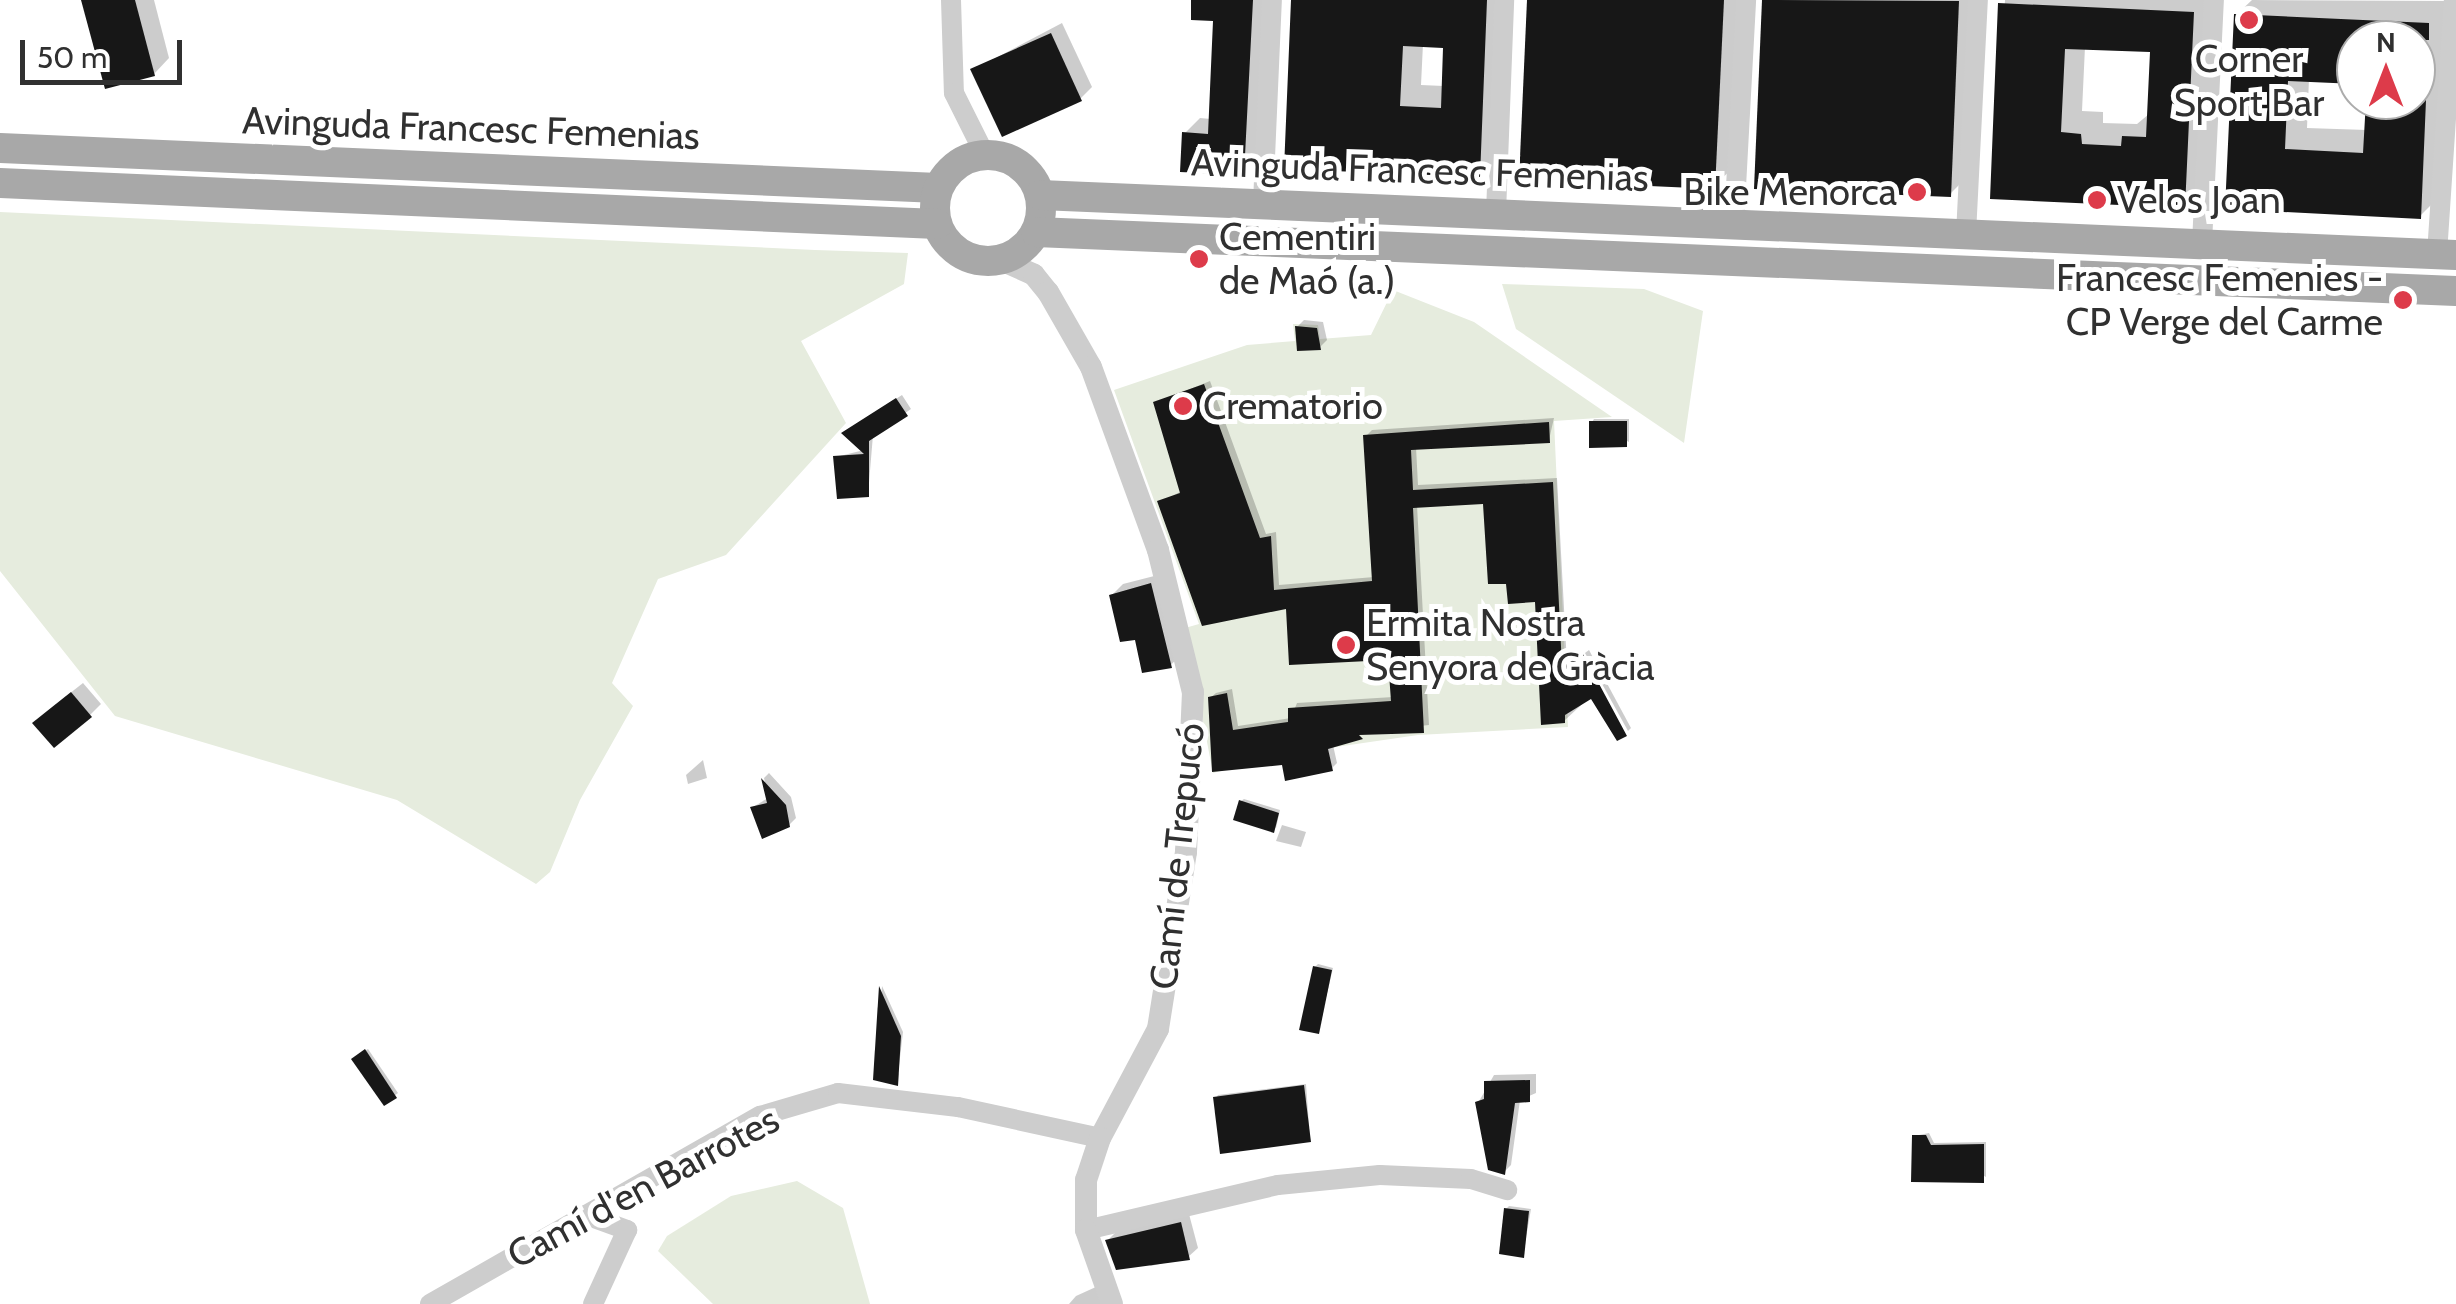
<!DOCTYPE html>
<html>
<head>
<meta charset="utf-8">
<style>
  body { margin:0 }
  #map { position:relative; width:2456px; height:1304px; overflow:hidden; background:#fff; font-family:Cabin,sans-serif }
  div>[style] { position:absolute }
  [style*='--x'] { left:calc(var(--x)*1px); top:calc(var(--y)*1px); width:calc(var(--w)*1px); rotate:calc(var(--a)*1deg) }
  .green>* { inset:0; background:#e6ecde }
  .shadow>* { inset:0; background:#0003 }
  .building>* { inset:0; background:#171717 }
  .minor>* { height:20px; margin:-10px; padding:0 10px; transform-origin:10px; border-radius:10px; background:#cdcdcd }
  .tertiary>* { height:22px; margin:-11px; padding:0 11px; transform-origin:11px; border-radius:11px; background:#cdcdcd }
  .primary>* { height:30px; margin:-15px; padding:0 15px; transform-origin:15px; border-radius:15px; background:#a8a8a8 }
  .primary>.ring { margin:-15px; padding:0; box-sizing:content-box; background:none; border:30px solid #a8a8a8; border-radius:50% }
  .dots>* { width:28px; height:28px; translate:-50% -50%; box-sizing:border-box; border:5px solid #fff; border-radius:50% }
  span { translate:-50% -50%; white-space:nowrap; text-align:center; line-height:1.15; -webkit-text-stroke:10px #fff; paint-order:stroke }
  .poi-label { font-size:38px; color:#303030 }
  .right { translate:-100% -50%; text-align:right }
  .left { translate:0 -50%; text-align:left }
  .street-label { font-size:38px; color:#303030 }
  .north { position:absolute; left:2336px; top:20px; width:100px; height:100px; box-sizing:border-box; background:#fff; border:2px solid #acacac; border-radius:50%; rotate:0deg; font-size:28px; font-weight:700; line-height:40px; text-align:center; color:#303030 }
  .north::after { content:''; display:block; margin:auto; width:35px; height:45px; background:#dd3b4a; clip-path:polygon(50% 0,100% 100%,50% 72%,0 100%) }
  .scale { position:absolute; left:20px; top:40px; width:162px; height:45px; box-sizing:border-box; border:5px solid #303030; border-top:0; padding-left:12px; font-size:30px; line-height:35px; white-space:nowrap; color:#303030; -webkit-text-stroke:8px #fff; paint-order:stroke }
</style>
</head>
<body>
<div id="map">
  <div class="green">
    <i style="clip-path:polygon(0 212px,815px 250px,908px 253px,904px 284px,801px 341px,846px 423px,726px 555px,658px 579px,612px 683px,633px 706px,580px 800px,550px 872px,536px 884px,397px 800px,115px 716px,0 571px)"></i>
    <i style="clip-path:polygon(1502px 284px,1644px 289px,1703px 311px,1684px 443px,1516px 329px)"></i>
    <i style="clip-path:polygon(1393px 290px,1474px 322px,1612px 417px,1554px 421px,1568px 727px,1418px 735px,1281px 755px,1213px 773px,1185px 628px,1199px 624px,1114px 390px,1247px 345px,1295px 341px,1293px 324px,1318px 325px,1320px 339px,1371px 335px)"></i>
    <i style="clip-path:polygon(797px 1181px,843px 1208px,870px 1304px,713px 1304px,658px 1251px,667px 1236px,731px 1196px)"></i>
  </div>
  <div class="shadow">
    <i style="clip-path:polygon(84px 0,154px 0,169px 58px,154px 74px)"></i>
    <i style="clip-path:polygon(1194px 0,1266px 0,1259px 157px,1244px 172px,1185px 133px,1200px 118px,1211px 119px,1216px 18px)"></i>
    <i style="clip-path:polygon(evenodd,1293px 0,1507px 0,1501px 153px,1479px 175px,1287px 166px,1293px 0,1423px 44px,1446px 46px,1444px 86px,1421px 85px,1423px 44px)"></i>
    <i style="clip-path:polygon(1530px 0,1744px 0,1737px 164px,1714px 186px)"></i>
    <i style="clip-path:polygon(1765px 0,1980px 0,1972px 172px,1950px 194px,1757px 186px)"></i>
    <i style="clip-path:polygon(evenodd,2005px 0,2215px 0,2207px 183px,2184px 205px,1992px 197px,2005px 0,2085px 47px,2152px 50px,2149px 114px,2137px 124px,2103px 123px,2103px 112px,2082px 111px,2085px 47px)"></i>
    <i style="clip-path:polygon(evenodd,2252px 0,2451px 1px,2442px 194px,2420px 216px,2227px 207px,2236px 15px,2252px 0,2356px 40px,2416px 40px,2416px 100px,2368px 100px,2367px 130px,2307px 128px,2309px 79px,2356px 81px,2356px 40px)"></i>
    <i style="clip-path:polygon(1062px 23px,1092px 87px,1081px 98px,973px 70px)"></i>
    <i style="clip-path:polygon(1304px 320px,1323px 322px,1327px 340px,1320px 347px,1297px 327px)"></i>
    <i style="clip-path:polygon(1210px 381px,1266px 534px,1276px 532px,1279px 585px,1374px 577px,1366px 436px,1372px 430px,1554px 418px,1549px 440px,1416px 447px,1418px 485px,1557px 478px,1567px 664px,1592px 695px,1564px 721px,1537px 600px,1508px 581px,1486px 501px,1417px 505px,1429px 725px,1366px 732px,1333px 745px,1337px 763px,1332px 768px,1284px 763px,1214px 769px,1210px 698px,1216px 693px,1232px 689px,1238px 726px,1291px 718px,1297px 703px,1393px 697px,1391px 658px,1288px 606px,1160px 502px,1182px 491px,1156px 403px)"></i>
    <i style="clip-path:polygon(902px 395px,911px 409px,873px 435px,868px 495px,836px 457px,864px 450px,849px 429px)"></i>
    <i style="clip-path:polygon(1594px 419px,1629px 419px,1629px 442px,1592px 422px)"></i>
    <i style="clip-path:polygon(1162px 574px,1181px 654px,1170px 666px,1137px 638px,1112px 595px,1123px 584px)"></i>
    <i style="clip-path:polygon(1589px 650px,1631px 728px,1628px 731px,1585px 653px)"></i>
    <i style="clip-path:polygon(83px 683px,101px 704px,90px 715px,46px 712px)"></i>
    <i style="clip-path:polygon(703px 760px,707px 778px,688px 784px,686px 775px)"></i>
    <i style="clip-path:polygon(769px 773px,791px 797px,796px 818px,789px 825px,753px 807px,768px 798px,764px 778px)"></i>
    <i style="clip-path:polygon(1244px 799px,1280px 810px,1276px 828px,1241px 801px)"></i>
    <i style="clip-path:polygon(1282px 825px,1306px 832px,1301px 847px,1276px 841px)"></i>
    <i style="clip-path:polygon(1318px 964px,1333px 968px,1318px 1031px,1315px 967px)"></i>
    <i style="clip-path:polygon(882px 986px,903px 1032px,897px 1083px,875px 1078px)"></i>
    <i style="clip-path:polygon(368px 1049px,398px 1093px,385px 1103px,357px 1056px)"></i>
    <i style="clip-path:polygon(1536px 1074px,1536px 1093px,1520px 1100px,1511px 1165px,1504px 1172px,1478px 1103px,1494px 1075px)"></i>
    <i style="clip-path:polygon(1306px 1084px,1310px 1139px,1216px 1098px,1218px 1095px)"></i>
    <i style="clip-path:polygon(1929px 1133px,1934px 1143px,1986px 1142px,1986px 1177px,1914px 1136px)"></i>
    <i style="clip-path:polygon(1509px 1206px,1531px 1209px,1523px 1255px,1506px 1209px)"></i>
    <i style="clip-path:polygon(1189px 1214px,1198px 1248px,1188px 1257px,1151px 1266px,1108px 1240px,1117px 1231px)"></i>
    <i style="clip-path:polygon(1098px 1286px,1107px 1304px,1069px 1304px,1076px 1296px)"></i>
  </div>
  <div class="building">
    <i style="clip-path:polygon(81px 0,135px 0,155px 76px,105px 89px)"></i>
    <i style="clip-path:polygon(1191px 0,1253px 0,1244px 175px,1180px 172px,1182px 132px,1208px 134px,1213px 21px,1191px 20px)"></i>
    <i style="clip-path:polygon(evenodd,1291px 0,1487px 0,1480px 177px,1284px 169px,1291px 0,1403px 46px,1443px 48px,1441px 108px,1400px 106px,1403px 46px)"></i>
    <i style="clip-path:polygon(1527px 0,1724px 0,1715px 189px,1519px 180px)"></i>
    <i style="clip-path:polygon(1762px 0,1959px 1px,1951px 197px,1754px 189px)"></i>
    <i style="clip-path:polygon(evenodd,1998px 3px,2194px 12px,2185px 208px,1990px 199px,1998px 3px,2065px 49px,2150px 52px,2146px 137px,2122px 136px,2121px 146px,2082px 144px,2081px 134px,2061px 132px,2065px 49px)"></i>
    <i style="clip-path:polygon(2234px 14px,2429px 23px,2429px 40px,2356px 40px,2356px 84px,2288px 81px,2285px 149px,2363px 153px,2366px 100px,2426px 100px,2421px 219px,2225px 209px)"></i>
    <i style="clip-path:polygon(1051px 33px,1082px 101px,1002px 137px,970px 69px)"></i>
    <i style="clip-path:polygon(1295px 326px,1317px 328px,1321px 350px,1297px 351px)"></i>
    <i style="clip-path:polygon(1204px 384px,1260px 538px,1271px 536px,1274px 590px,1372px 581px,1363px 435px,1549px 422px,1550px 443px,1411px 450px,1413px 490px,1553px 482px,1562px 667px,1583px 654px,1627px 736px,1617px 741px,1591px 699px,1565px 715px,1565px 723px,1541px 725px,1535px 602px,1508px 604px,1506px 584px,1488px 584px,1483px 504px,1413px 508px,1424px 733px,1359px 735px,1363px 739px,1328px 749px,1333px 771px,1285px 781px,1282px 765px,1212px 772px,1208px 697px,1227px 693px,1233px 730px,1288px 722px,1288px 708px,1391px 701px,1388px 660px,1289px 665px,1286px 609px,1202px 626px,1157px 501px,1180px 493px,1153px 402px)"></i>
    <i style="clip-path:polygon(896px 398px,908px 416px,869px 441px,869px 497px,837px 499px,833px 456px,864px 454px,841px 433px)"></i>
    <i style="clip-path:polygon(1589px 421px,1627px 421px,1627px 447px,1589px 448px)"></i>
    <i style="clip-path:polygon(1151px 583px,1172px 668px,1142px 673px,1135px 640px,1120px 642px,1109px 595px)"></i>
    <i style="clip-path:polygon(71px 692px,92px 717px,54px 748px,32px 723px)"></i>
    <i style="clip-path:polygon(761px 778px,786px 805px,790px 827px,762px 839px,750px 807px,767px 803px)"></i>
    <i style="clip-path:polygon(1239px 800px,1279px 813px,1274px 833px,1233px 820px)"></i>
    <i style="clip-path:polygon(1313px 966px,1332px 970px,1319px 1034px,1299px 1030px)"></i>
    <i style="clip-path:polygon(879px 986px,901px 1036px,898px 1086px,873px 1080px)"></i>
    <i style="clip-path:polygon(365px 1049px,397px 1098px,384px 1106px,351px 1059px)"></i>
    <i style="clip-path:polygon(1530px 1080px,1530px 1102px,1515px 1103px,1505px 1175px,1488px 1170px,1475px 1102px,1484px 1099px,1484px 1081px)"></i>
    <i style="clip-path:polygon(1304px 1085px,1311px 1142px,1220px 1154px,1213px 1097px)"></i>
    <i style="clip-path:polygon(1912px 1135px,1926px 1135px,1931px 1145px,1984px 1144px,1984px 1183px,1911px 1182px)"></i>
    <i style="clip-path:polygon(1504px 1208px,1529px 1211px,1524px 1258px,1499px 1254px)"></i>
    <i style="clip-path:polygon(1181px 1222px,1190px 1260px,1116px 1270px,1105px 1240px)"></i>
  </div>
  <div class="minor">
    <i style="--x:951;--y:0;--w:93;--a:88.2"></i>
    <i style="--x:954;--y:93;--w:69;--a:63.4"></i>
    <i style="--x:1263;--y:203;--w:203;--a:-87.5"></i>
    <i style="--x:1496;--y:213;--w:213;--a:-87.8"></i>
    <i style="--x:1734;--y:224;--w:224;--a:-86.9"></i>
    <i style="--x:1966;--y:234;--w:234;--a:-87.1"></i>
    <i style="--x:2202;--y:243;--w:243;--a:-87.2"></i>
    <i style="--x:2437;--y:254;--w:255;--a:-86.2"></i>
    <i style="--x:586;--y:1215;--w:44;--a:20.1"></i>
    <i style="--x:627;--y:1230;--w:81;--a:114.7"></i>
    <i style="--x:1086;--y:1230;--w:197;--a:-13.2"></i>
    <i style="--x:1278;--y:1185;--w:102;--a:-5.6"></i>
    <i style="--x:1380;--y:1175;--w:91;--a:2.5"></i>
    <i style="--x:1471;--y:1179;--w:38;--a:17"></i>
    <i style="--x:430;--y:1304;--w:380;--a:-29.7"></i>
    <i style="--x:760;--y:1116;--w:81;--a:-16.4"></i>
    <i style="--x:838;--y:1093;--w:121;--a:6.7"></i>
    <i style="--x:958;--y:1107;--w:145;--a:12.3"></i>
  </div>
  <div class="tertiary">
    <i style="--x:1001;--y:260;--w:36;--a:24"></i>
    <i style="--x:1034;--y:275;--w:22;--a:51"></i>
    <i style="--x:1048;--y:292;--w:86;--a:60.2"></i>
    <i style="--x:1091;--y:367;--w:195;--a:69.9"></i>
    <i style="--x:1158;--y:550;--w:146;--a:76.2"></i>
    <i style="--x:1193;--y:692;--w:160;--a:92.5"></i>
    <i style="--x:1186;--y:852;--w:179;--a:99"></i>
    <i style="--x:1158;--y:1029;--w:123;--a:118"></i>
    <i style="--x:1100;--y:1138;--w:44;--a:108.4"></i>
    <i style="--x:1086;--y:1180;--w:50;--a:90"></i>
    <i style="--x:1086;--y:1230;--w:78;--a:70.6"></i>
  </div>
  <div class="primary">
    <i style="--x:0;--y:148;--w:939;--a:2.44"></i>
    <i class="ring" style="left:935px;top:155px;width:76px;height:76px"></i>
    <i style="--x:0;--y:183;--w:938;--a:2.51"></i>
    <i style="--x:1040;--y:195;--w:1417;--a:2.43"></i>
    <i style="--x:1036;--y:232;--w:1421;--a:2.38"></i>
  </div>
  <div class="dots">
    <i style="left:2249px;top:20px;background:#dd3b4a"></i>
    <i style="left:1917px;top:192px;background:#dd3b4a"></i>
    <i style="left:2097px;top:200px;background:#dd3b4a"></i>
    <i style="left:1199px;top:259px;background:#dd3b4a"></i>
    <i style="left:2403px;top:300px;background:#dd3b4a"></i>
    <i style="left:1183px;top:406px;background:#dd3b4a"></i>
    <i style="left:1346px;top:645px;background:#dd3b4a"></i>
  </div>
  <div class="poi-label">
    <span style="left:2249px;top:81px">Corner<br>Sport Bar</span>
    <span class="right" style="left:1897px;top:192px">Bike Menorca</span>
    <span class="left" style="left:2117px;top:200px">Velos Joan</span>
    <span class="left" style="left:1219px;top:259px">Cementiri<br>de Maó (a.)</span>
    <span class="right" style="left:2383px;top:300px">Francesc Femenies -<br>CP Verge del Carme</span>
    <span class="left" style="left:1203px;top:406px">Crematorio</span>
    <span class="left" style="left:1366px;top:645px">Ermita Nostra<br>Senyora de Gràcia</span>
  </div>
  <div class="street-label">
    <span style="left:471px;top:128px;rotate:2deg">Avinguda Francesc Femenias</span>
    <span style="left:1420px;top:170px;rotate:2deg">Avinguda Francesc Femenias</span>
    <span style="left:1177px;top:856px;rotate:-84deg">Camí de Trepucó</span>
    <span style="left:643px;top:1187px;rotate:-28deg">Camí d'en Barrotes</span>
  </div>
  <div class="north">N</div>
  <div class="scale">50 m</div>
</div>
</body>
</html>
